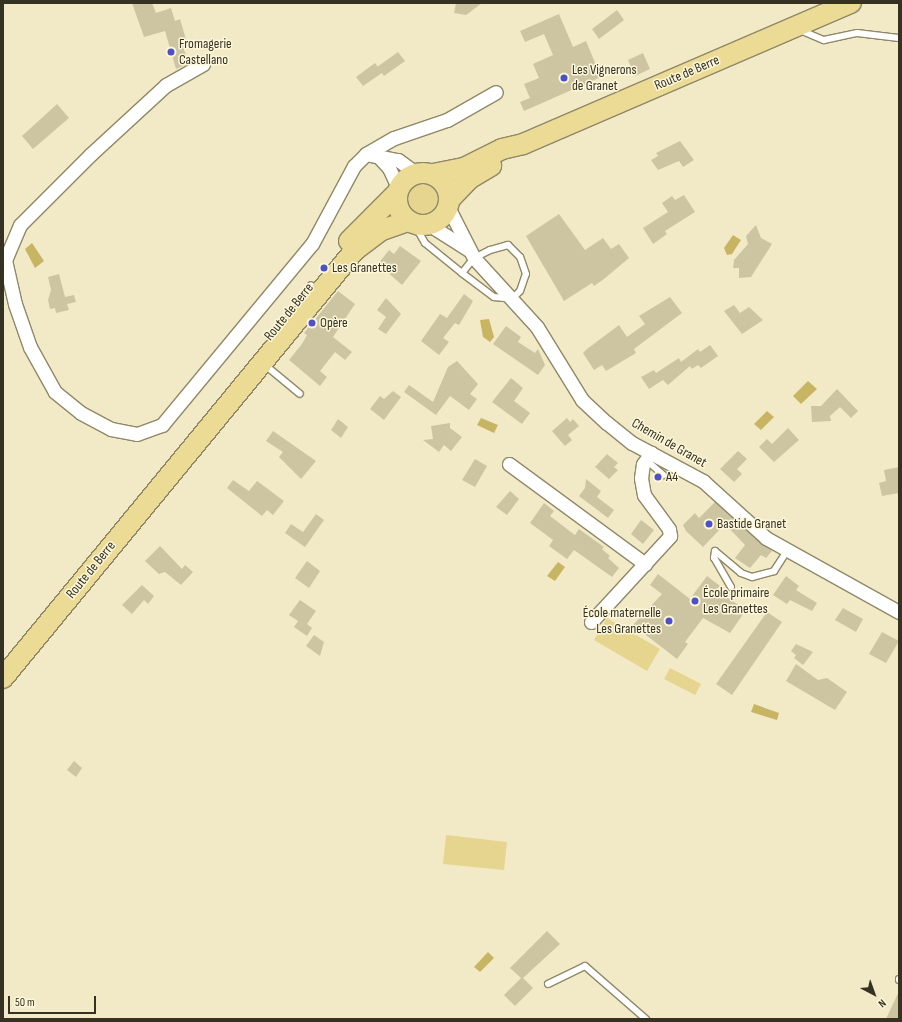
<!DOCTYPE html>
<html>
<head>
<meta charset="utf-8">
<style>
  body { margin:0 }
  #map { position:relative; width:902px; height:1022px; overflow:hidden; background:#f2eac6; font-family:"Sofia Sans Condensed",sans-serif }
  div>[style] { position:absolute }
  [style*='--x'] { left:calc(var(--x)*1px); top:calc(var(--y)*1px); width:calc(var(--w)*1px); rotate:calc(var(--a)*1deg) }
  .green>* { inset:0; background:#e6d58e }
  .round { border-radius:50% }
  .water>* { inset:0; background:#c8b564 }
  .building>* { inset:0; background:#cdc5a2 }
  .roads { filter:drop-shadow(1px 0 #8f8867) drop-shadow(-1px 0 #8f8867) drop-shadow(0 1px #8f8867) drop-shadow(0 -1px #8f8867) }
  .lane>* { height:6px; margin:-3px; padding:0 3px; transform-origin:3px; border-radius:3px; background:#fff }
  .street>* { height:13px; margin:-6.5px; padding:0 6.5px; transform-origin:6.5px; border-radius:6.5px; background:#fff }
  .primary>* { height:20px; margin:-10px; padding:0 10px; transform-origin:10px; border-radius:10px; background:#ebdb95 }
  .primary>.ring { margin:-10px; padding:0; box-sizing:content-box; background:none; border:20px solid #ebdb95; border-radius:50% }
  .dots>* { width:11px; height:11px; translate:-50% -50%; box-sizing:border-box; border:2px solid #fdf7da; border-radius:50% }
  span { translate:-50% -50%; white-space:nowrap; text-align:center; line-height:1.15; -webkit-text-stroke:3px #fdf7da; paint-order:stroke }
  .poi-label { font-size:14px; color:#353224 }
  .left { translate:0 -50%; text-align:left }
  .right { translate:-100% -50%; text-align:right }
  .street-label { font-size:14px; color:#353224 }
  .frame { position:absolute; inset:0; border:4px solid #353224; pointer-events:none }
  .north { position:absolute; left:854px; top:974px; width:40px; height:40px; -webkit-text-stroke:3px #fdf7da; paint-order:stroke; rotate:139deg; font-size:11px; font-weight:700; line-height:16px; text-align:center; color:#353224 }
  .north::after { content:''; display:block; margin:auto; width:14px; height:18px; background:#353224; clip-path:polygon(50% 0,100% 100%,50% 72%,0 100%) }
  .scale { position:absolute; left:8px; top:996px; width:88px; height:18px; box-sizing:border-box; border:2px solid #353224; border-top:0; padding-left:5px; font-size:12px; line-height:14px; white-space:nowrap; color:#353224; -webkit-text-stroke:3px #fdf7da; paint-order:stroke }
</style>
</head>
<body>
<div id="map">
  <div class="green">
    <i class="round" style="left:406px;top:182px;width:32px;height:32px"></i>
    <i style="clip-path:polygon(607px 618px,660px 649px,647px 671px,594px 640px)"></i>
    <i style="clip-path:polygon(670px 668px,701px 684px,695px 695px,664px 679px)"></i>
    <i style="clip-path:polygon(446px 835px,507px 842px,504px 870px,443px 864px)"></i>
  </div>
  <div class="water">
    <i style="clip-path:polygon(733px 235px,741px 240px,732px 254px,727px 255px,724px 248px)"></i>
    <i style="clip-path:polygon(32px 243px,44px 261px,35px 268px,25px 249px)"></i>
    <i style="clip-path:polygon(489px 319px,494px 337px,490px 342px,483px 337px,480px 320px)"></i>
    <i style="clip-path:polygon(808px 381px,817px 389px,801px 404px,793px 396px)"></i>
    <i style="clip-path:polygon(767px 411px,774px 417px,761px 430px,754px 424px)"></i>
    <i style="clip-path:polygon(481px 418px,498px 425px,494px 433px,477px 425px)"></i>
    <i style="clip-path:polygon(558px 562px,565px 567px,555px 581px,547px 576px)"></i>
    <i style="clip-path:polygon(754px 704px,779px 713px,777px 720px,751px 712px)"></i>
    <i style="clip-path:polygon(488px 952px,494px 958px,480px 972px,474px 967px)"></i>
  </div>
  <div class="building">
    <i style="clip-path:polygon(132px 3px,152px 3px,156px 13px,171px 8px,175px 21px,180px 19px,187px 43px,183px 47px,189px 63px,176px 69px,165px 31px,144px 37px)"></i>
    <i style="clip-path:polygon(456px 3px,482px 3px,466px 15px,454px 13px)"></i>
    <i style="clip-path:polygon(617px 10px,624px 20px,599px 39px,592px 29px)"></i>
    <i style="clip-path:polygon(559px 14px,573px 47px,586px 41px,601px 77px,524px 111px,520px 102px,530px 98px,524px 84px,539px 78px,533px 64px,553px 55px,544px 34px,525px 42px,520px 31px)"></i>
    <i style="clip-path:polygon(398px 52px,405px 61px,384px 76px,377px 67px)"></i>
    <i style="clip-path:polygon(643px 53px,650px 69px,635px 76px,628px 60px)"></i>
    <i style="clip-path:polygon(375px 63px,382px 73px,363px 86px,356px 77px)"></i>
    <i style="clip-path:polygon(57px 104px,69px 118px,33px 149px,22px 136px)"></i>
    <i style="clip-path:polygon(680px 141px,694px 160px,683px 167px,679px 161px,658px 170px,651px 160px,658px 156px,656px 153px)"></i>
    <i style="clip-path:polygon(684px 195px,695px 212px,665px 231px,667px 234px,653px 244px,643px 228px,668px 212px,662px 203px,672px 196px,675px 200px)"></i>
    <i style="clip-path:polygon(559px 214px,585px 250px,603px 238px,611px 249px,619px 244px,629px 258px,604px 279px,594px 286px,592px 283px,564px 301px,526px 236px)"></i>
    <i style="clip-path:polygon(756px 225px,761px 238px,772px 244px,751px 277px,739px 278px,739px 268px,733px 268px,734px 260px,748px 244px,746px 236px)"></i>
    <i style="clip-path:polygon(400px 246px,421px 261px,402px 285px,378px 264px,389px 250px,394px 254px)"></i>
    <i style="clip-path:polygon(59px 274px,65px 297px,74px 295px,76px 302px,67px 304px,69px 310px,56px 313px,55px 308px,50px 309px,48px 300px,51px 290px,48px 277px)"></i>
    <i style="clip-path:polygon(338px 291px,355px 304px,333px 337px,352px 352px,345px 360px,335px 352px,320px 371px,327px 377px,320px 386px,289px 360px,302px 344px,307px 335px,304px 333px)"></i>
    <i style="clip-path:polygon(464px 294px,473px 301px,459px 325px,455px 323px,443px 338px,449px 342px,439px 355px,421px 341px,440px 314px,447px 318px)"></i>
    <i style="clip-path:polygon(670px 297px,682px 313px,634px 349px,636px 353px,606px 371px,602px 365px,594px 370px,583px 353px,587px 349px,619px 325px,627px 337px,645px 324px,639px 316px)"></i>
    <i style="clip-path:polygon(386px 298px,401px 314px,386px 334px,378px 329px,386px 317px,377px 310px)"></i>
    <i style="clip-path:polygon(734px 305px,740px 313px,749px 307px,763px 320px,742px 334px,724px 311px)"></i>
    <i style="clip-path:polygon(506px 326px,521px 337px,518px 342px,535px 353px,538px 349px,545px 365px,538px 375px,493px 344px)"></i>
    <i style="clip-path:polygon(710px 345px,718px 356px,701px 368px,698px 365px,692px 369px,690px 366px,668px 385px,663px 380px,649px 389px,641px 377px,654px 370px,656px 373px,679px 358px,681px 362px,698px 349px,700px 352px)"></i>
    <i style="clip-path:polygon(457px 361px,478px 384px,470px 394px,477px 399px,469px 410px,450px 396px,436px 415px,404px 392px,409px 385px,433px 402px,448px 367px)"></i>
    <i style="clip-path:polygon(511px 378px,523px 388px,514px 401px,530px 413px,522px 424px,492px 402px)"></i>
    <i style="clip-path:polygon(837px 389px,858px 411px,851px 418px,840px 407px,830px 416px,831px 421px,812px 422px,811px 406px,821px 406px)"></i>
    <i style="clip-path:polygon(393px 391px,401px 397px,384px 420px,370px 409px,380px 396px,384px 399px)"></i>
    <i style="clip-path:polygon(567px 418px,570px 422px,573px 419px,579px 426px,568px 435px,572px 440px,565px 446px,552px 431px)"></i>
    <i style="clip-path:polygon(338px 419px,348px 427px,341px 438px,331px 430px)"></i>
    <i style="clip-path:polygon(450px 423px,450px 428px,462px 437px,451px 451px,444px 445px,439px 452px,423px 440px,433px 439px,431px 426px)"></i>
    <i style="clip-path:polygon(788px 428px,799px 440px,774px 462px,759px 447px,767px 439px,772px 444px)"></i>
    <i style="clip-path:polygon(273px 431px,316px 461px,301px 479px,279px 457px,283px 452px,266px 441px)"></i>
    <i style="clip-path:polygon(738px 451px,747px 459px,737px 469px,742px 474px,734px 482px,720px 469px)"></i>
    <i style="clip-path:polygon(607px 454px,618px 463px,614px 467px,618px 470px,609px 479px,595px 467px)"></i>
    <i style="clip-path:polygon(475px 459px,487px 466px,475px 487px,462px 480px)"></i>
    <i style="clip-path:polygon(899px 467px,899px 493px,882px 496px,879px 483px,886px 481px,884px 470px)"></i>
    <i style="clip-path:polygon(586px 479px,601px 491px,597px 497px,614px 510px,608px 518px,579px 496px,585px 488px)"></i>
    <i style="clip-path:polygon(233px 480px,249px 491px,257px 481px,284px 501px,273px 515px,267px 510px,262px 516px,227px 488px)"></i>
    <i style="clip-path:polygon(510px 491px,519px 499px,507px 515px,496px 507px)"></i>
    <i style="clip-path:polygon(715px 502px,772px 551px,766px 558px,761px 555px,750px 568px,735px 558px,745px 545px,725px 524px,703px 547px,686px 531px,683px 525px,695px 513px,699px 518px)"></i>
    <i style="clip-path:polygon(544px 503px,554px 511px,550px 516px,575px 535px,579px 529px,604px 547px,602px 549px,610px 556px,608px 558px,619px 568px,612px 577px,574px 550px,567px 559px,549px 546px,553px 540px,530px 523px)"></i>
    <i style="clip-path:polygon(316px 514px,324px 520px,305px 547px,285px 533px,291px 524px,303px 532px)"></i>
    <i style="clip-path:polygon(641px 520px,654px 530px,643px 544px,631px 534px)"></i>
    <i style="clip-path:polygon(160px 546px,182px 569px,185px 565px,193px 572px,181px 585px,165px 572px,159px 574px,145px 561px)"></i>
    <i style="clip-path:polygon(307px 561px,320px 571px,309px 588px,295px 578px)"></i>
    <i style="clip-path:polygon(658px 574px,690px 599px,707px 576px,720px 586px,716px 590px,746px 610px,730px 633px,703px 618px,685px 642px,688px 644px,677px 659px,633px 625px,662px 594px,650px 585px)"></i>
    <i style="clip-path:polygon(786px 576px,799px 586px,796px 590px,817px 603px,812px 611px,790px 600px,787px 604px,773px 595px)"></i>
    <i style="clip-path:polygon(142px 585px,154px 596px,148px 604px,144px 600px,132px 614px,122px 605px)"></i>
    <i style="clip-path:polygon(300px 600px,316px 611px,307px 624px,312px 628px,307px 636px,294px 627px,298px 621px,289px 615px)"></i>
    <i style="clip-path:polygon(843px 608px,863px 619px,856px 632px,835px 620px)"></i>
    <i style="clip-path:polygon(767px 612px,782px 622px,732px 695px,716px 684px)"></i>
    <i style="clip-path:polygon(882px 632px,899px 641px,886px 663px,869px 654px)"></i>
    <i style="clip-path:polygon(314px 635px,324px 642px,320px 656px,306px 646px)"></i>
    <i style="clip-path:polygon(796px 644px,813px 652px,803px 665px,794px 658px,796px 655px,791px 651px)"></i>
    <i style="clip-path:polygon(796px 664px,818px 680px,827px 678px,847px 692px,835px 710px,786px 681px)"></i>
    <i style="clip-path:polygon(74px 761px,82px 768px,76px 777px,67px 770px)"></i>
    <i style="clip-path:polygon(547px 931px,560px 944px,523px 978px,533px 988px,515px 1006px,504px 995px,521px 978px,510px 968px)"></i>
    <i style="clip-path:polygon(899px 991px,899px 1019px,886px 1019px)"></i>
  </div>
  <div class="roads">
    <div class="lane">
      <i style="--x:800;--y:30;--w:26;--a:23"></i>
      <i style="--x:824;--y:40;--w:34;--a:-12"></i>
      <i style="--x:857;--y:33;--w:42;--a:6.8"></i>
      <i style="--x:414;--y:224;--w:22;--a:60"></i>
      <i style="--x:425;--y:243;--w:48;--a:39"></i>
      <i style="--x:462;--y:273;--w:40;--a:37"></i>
      <i style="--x:494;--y:297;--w:18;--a:6"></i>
      <i style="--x:512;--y:299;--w:11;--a:-45"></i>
      <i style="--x:520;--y:291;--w:18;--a:-71"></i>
      <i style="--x:526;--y:274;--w:18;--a:-109"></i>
      <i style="--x:520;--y:257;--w:17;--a:-135"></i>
      <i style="--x:508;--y:245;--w:19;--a:164"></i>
      <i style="--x:490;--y:250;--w:18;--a:153"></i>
      <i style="--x:474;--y:258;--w:19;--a:129"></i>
      <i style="--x:308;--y:297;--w:12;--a:-76"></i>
      <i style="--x:265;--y:365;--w:45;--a:39.6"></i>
      <i style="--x:646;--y:460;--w:23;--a:41"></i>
      <i style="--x:731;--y:587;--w:34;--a:-120"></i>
      <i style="--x:714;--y:558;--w:7;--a:-82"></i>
      <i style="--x:715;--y:551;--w:34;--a:40"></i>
      <i style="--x:741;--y:573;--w:12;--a:20"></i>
      <i style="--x:752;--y:577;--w:23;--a:-15"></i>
      <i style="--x:774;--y:571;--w:24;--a:-57"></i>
      <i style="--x:899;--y:979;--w:1;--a:90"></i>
      <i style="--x:548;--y:984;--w:41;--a:-25.9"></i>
      <i style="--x:585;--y:966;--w:81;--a:41"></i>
    </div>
    <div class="street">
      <i style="--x:203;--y:64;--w:43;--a:150.4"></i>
      <i style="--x:166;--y:85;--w:103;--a:137.4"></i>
      <i style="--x:90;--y:155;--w:99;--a:135"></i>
      <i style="--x:20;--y:225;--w:38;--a:113"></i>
      <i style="--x:5;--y:260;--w:45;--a:77.2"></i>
      <i style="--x:15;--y:304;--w:46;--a:70.8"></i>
      <i style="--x:30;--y:347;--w:51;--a:60.9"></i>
      <i style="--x:55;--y:392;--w:33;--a:39"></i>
      <i style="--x:81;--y:413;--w:34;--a:28"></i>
      <i style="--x:111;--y:429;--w:26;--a:11"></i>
      <i style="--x:137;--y:434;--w:27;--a:-20"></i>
      <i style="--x:162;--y:425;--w:235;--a:-50.4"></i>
      <i style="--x:312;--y:244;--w:89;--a:-61.7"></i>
      <i style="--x:354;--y:166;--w:17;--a:-45"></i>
      <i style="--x:366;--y:154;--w:33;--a:11"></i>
      <i style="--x:398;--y:160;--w:22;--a:36"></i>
      <i style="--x:366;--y:154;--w:32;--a:-30"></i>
      <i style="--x:394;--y:138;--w:56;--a:-18.8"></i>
      <i style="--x:447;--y:120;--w:56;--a:-29.7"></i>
      <i style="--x:378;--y:156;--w:16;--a:47"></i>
      <i style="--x:389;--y:168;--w:21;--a:65"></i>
      <i style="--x:448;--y:207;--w:57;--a:63"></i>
      <i style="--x:474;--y:258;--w:93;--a:47.6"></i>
      <i style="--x:537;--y:327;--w:86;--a:58.3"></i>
      <i style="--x:582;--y:400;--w:34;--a:43"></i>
      <i style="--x:607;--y:423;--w:32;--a:39"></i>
      <i style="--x:632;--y:443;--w:81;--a:28.2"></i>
      <i style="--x:703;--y:481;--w:85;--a:42.1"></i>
      <i style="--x:766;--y:538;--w:152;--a:29.1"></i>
      <i style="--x:428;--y:224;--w:49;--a:32.4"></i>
      <i style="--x:509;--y:464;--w:169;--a:36.3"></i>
      <i style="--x:591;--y:622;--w:117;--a:-47.4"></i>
      <i style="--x:670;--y:536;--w:7;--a:-98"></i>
      <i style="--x:669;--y:529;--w:42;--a:-126.3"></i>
      <i style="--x:644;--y:495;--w:17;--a:-100"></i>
      <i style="--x:641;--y:478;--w:14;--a:-82"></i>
      <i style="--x:643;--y:464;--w:14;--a:-54"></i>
    </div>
    <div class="primary">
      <i class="ring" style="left:397px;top:173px;width:32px;height:32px"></i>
      <i style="--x:433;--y:174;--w:32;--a:-11"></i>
      <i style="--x:464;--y:168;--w:42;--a:-26.6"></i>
      <i style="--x:502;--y:149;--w:22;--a:-13"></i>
      <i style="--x:523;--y:144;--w:357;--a:-23.3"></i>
      <i style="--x:449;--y:200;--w:29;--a:-46"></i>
      <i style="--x:469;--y:179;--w:26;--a:-31"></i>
      <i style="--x:349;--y:241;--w:68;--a:-45"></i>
      <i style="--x:3;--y:678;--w:554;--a:-50.57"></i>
      <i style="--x:355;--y:250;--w:34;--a:-37"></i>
      <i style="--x:382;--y:230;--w:28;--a:-19"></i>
    </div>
  </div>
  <div class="dots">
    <i style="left:171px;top:52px;background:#4d51c7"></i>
    <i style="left:564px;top:78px;background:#4d51c7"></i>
    <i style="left:324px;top:268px;background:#4d51c7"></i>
    <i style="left:312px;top:323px;background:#4d51c7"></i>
    <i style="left:658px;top:477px;background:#4d51c7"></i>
    <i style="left:709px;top:524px;background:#4d51c7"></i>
    <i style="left:695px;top:601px;background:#4d51c7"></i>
    <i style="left:669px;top:621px;background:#4d51c7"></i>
  </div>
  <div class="poi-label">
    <span class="left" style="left:179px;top:52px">Fromagerie<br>Castellano</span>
    <span class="left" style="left:572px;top:78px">Les Vignerons<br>de Granet</span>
    <span class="left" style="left:332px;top:268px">Les Granettes</span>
    <span class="left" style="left:320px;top:323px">Opère</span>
    <span class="left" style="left:666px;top:477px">A4</span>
    <span class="left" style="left:717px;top:524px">Bastide Granet</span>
    <span class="left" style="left:703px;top:601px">École primaire<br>Les Granettes</span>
    <span class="right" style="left:661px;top:621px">École maternelle<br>Les Granettes</span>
  </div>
  <div class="street-label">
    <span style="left:687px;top:73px;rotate:-23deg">Route de Berre</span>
    <span style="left:289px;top:312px;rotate:-51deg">Route de Berre</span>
    <span style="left:669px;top:443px;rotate:30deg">Chemin de Granet</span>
    <span style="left:91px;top:570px;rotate:-51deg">Route de Berre</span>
  </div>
  <div class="frame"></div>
  <div class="north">N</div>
  <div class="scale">50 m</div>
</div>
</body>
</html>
